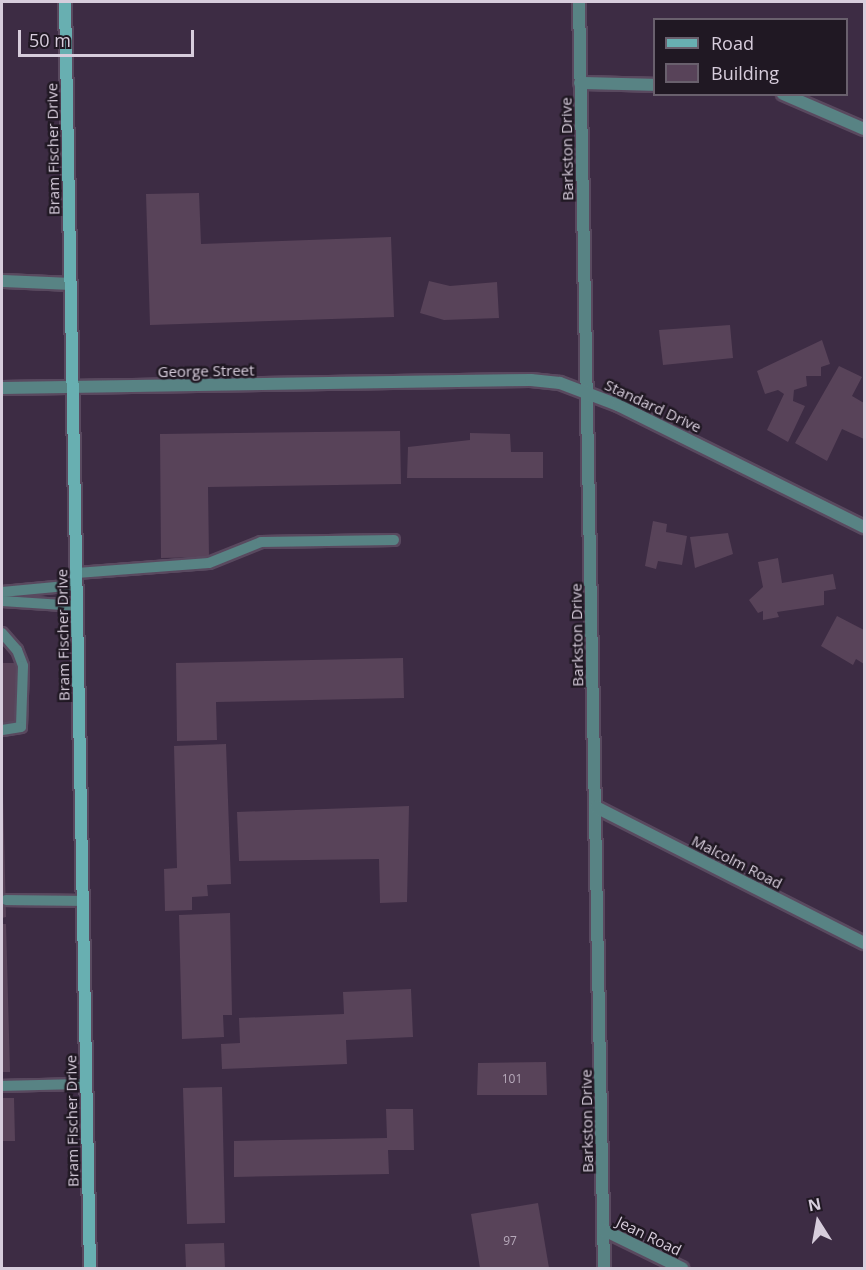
<!DOCTYPE html>
<html>
<head>
<meta charset="utf-8">
<style>
  body { margin:0 }
  #map { position:relative; width:866px; height:1270px; overflow:hidden; background:#3d2c44; font-family:"Open Sans",sans-serif }
  div>[style] { position:absolute }
  [style*='--x'] { left:calc(var(--x)*1px); top:calc(var(--y)*1px); width:calc(var(--w)*1px); rotate:calc(var(--a)*1deg) }
  .building>* { inset:0; background:#584359 }
  .roads { filter:drop-shadow(2px 0 #59495f) drop-shadow(-2px 0 #59495f) drop-shadow(0 2px #59495f) drop-shadow(0 -2px #59495f) }
  .service>* { height:10px; margin:-5px; padding:0 5px; transform-origin:5px; border-radius:5px; background:#588384 }
  .minor>* { height:12px; margin:-6px; padding:0 6px; transform-origin:6px; border-radius:6px; background:#588384 }
  .secondary>* { height:12px; margin:-6px; padding:0 6px; transform-origin:6px; border-radius:6px; background:#68afb1 }
  span { translate:-50% -50%; white-space:nowrap; text-align:center; line-height:1.15; -webkit-text-stroke:5px #201823; paint-order:stroke }
  .number-label { font-size:12px; color:#b7aabb }
  .number-label span { -webkit-text-stroke-width:0 }
  .street-label { font-size:15px; color:#d7cddc }
  .frame { position:absolute; inset:0; border:3px solid #d7cddc; pointer-events:none }
  .legend { position:absolute; left:653px; top:18px; width:195px; height:78px; box-sizing:border-box; background:#201823; border:2px solid #69606d; margin:0; padding:8px 10px; list-style:none; font-size:18px; color:#d7cddc }
  .legend li { display:flex; align-items:center; gap:12px; height:30px }
  .legend b { width:30px; border:2px solid #69606d }
  .north { position:absolute; left:788px; top:1192px; width:60px; height:60px; -webkit-text-stroke:4px #201823; paint-order:stroke; rotate:349deg; font-size:16px; font-weight:700; line-height:24px; text-align:center; color:#d7cddc }
  .north::after { content:''; display:block; margin:auto; width:21px; height:27px; background:#d7cddc; clip-path:polygon(50% 0,100% 100%,50% 72%,0 100%) }
  .scale { position:absolute; left:18px; top:30px; width:176px; height:27px; box-sizing:border-box; border:3px solid #d7cddc; border-top:0; padding-left:8px; font-size:18px; line-height:21px; white-space:nowrap; color:#d7cddc; -webkit-text-stroke:4px #201823; paint-order:stroke }
</style>
</head>
<body>
<div id="map">
  <div class="building">
    <i style="clip-path:polygon(199px 193px,201px 244px,391px 237px,394px 317px,150px 325px,146px 194px)"></i>
    <i style="clip-path:polygon(429px 281px,450px 286px,497px 282px,499px 318px,444px 320px,420px 313px)"></i>
    <i style="clip-path:polygon(730px 325px,733px 358px,663px 365px,659px 330px)"></i>
    <i style="clip-path:polygon(822px 340px,830px 364px,821px 367px,821px 376px,806px 376px,807px 386px,794px 390px,793px 401px,805px 406px,788px 442px,767px 430px,784px 394px,778px 390px,765px 394px,757px 371px)"></i>
    <i style="clip-path:polygon(839px 366px,862px 377px,852px 396px,864px 403px,864px 439px,842px 429px,827px 461px,795px 443px)"></i>
    <i style="clip-path:polygon(400px 431px,401px 484px,208px 487px,209px 557px,161px 558px,160px 434px)"></i>
    <i style="clip-path:polygon(470px 433px,510px 434px,511px 452px,543px 452px,543px 478px,407px 478px,408px 447px,470px 440px)"></i>
    <i style="clip-path:polygon(653px 521px,667px 524px,666px 532px,687px 536px,682px 565px,658px 561px,656px 569px,645px 566px)"></i>
    <i style="clip-path:polygon(728px 533px,733px 554px,695px 568px,690px 537px)"></i>
    <i style="clip-path:polygon(778px 558px,782px 583px,833px 574px,836px 589px,824px 591px,824px 605px,777px 612px,779px 617px,763px 620px,763px 611px,758px 613px,749px 600px,763px 587px,758px 562px)"></i>
    <i style="clip-path:polygon(837px 616px,864px 630px,864px 664px,856px 659px,853px 665px,821px 646px)"></i>
    <i style="clip-path:polygon(403px 658px,404px 698px,216px 702px,217px 740px,177px 741px,176px 663px)"></i>
    <i style="clip-path:polygon(2px 663px,16px 663px,17px 722px,2px 723px)"></i>
    <i style="clip-path:polygon(226px 744px,231px 884px,207px 885px,208px 896px,192px 897px,192px 910px,165px 911px,164px 869px,177px 868px,174px 746px)"></i>
    <i style="clip-path:polygon(2px 753px,6px 917px,2px 918px)"></i>
    <i style="clip-path:polygon(409px 806px,407px 902px,380px 903px,379px 859px,239px 861px,237px 812px)"></i>
    <i style="clip-path:polygon(230px 913px,232px 1015px,223px 1015px,224px 1037px,182px 1039px,179px 915px)"></i>
    <i style="clip-path:polygon(2px 924px,6px 924px,10px 1072px,2px 1072px)"></i>
    <i style="clip-path:polygon(411px 989px,413px 1037px,346px 1040px,347px 1064px,222px 1069px,221px 1044px,240px 1043px,239px 1018px,344px 1014px,343px 992px)"></i>
    <i style="clip-path:polygon(546px 1062px,547px 1095px,477px 1095px,478px 1063px)"></i>
    <i style="clip-path:polygon(222px 1087px,225px 1223px,187px 1224px,183px 1088px)"></i>
    <i style="clip-path:polygon(2px 1098px,14px 1098px,15px 1141px,2px 1141px)"></i>
    <i style="clip-path:polygon(386px 1109px,413px 1109px,414px 1150px,388px 1150px,389px 1174px,234px 1177px,234px 1141px,387px 1138px)"></i>
    <i style="clip-path:polygon(538px 1203px,549px 1268px,480px 1268px,471px 1214px)"></i>
    <i style="clip-path:polygon(224px 1243px,225px 1268px,186px 1268px,185px 1244px)"></i>
  </div>
  <div class="roads">
    <div class="service">
      <i style="--x:77;--y:573;--w:132;--a:-4.3"></i>
      <i style="--x:209;--y:563;--w:56;--a:-22"></i>
      <i style="--x:261;--y:542;--w:133;--a:-0.9"></i>
      <i style="--x:2;--y:592;--w:75;--a:-5.3"></i>
      <i style="--x:2;--y:601;--w:76;--a:3.8"></i>
      <i style="--x:2;--y:633;--w:23;--a:49"></i>
      <i style="--x:17;--y:650;--w:17;--a:69"></i>
      <i style="--x:23;--y:666;--w:61;--a:91.9"></i>
      <i style="--x:21;--y:727;--w:19;--a:171"></i>
      <i style="--x:6;--y:900;--w:78;--a:0.7"></i>
      <i style="--x:2;--y:1086;--w:84;--a:-1.4"></i>
    </div>
    <div class="minor">
      <i style="--x:579;--y:2;--w:1266;--a:88.87"></i>
      <i style="--x:580;--y:83;--w:74;--a:1.5"></i>
      <i style="--x:783;--y:94;--w:88;--a:23.4"></i>
      <i style="--x:2;--y:281;--w:69;--a:2.5"></i>
      <i style="--x:2;--y:388;--w:529;--a:-0.87"></i>
      <i style="--x:531;--y:380;--w:29;--a:6"></i>
      <i style="--x:560;--y:383;--w:62;--a:20.8"></i>
      <i style="--x:618;--y:405;--w:275;--a:26.4"></i>
      <i style="--x:596;--y:807;--w:301;--a:26.9"></i>
      <i style="--x:604;--y:1230;--w:87;--a:26"></i>
    </div>
    <div class="secondary">
      <i style="--x:65;--y:2;--w:1266;--a:88.87"></i>
    </div>
  </div>
  <div class="number-label">
    <span style="left:512px;top:1079px">101</span>
    <span style="left:510px;top:1241px">97</span>
  </div>
  <div class="street-label">
    <span style="left:53px;top:149px;rotate:-91deg">Bram Fischer Drive</span>
    <span style="left:567px;top:149px;rotate:-91deg">Barkston Drive</span>
    <span style="left:206px;top:371px;rotate:-1deg">George Street</span>
    <span style="left:653px;top:406px;rotate:25deg">Standard Drive</span>
    <span style="left:63px;top:635px;rotate:-91deg">Bram Fischer Drive</span>
    <span style="left:577px;top:635px;rotate:-91deg">Barkston Drive</span>
    <span style="left:737px;top:862px;rotate:27deg">Malcolm Road</span>
    <span style="left:72px;top:1121px;rotate:-91deg">Bram Fischer Drive</span>
    <span style="left:587px;top:1121px;rotate:-91deg">Barkston Drive</span>
    <span style="left:649px;top:1236px;rotate:26deg">Jean Road</span>
  </div>
  <div class="frame"></div>
  <ul class="legend">
  <li><b style="height:8px;background:#68afb1"></b>Road</li>
  <li><b style="height:16px;background:#584359"></b>Building</li>
  </ul>
  <div class="north">N</div>
  <div class="scale">50 m</div>
</div>
</body>
</html>
